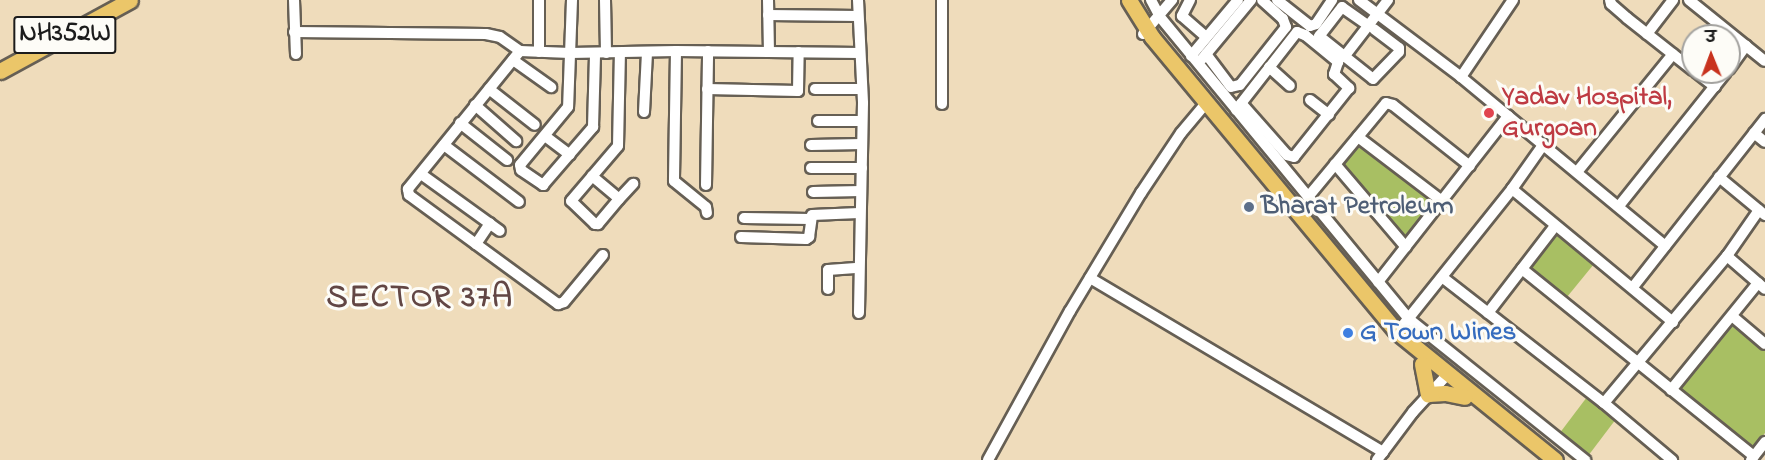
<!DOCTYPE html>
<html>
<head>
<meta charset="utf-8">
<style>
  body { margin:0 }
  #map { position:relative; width:1765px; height:460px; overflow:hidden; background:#efdcbb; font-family:"Indie Flower","Playpen Sans Deva",sans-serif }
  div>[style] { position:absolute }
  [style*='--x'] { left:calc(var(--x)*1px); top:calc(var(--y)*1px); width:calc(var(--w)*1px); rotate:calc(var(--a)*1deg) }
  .green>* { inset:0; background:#a8bf63 }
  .roads { filter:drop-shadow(2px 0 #665f54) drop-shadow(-2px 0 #665f54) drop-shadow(0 2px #665f54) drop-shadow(0 -2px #665f54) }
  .minor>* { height:10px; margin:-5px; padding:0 5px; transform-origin:5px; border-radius:5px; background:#fff }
  .highway>* { height:15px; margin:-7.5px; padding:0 7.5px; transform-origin:7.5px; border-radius:7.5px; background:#ebc669 }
  .dots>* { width:16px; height:16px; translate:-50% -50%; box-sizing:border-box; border:3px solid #fdfcf7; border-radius:50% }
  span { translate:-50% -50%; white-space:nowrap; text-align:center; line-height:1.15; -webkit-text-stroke:6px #fdfcf7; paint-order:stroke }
  .shield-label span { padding:2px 4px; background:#fdfcf7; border:2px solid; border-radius:4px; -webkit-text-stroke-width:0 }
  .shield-label { font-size:26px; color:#1c1c1c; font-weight:700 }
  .health-label { font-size:27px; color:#be3a42; font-weight:700 }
  .left { translate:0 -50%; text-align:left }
  .service-label { font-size:27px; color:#4e5e75; font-weight:700 }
  .shop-label { font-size:27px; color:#366cbe; font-weight:700 }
  .district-label { font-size:33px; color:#624644; font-weight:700; letter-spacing:1.5px }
  .north { position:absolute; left:1681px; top:24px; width:60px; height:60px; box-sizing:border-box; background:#fdfcf7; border:2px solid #a3a29f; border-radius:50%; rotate:359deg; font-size:16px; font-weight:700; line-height:24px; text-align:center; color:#1c1c1c }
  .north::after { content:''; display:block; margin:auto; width:21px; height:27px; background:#c8321e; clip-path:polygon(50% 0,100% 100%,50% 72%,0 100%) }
</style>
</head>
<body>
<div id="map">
  <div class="green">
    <i style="clip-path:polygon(1359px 143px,1434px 204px,1405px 239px,1341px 165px)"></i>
    <i style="clip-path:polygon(1555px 233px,1594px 264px,1567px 297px,1529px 266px)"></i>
    <i style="clip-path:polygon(1731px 322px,1765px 349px,1765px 433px,1752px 449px,1677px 389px)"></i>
    <i style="clip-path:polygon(1587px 397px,1616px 419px,1588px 456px,1559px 434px)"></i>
  </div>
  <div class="roads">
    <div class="minor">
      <i style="--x:294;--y:0;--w:54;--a:87.9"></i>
      <i style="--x:572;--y:0;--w:107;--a:92.1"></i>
      <i style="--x:568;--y:107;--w:75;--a:129.6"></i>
      <i style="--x:520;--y:165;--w:5;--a:79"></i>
      <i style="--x:521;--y:170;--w:27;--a:34"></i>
      <i style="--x:543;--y:185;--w:77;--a:-49.2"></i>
      <i style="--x:593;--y:127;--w:73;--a:-88.4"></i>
      <i style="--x:605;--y:0;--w:53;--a:88.9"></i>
      <i style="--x:768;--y:0;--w:51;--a:88.9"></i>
      <i style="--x:858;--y:0;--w:103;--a:87.2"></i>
      <i style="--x:863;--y:103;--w:210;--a:91.1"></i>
      <i style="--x:1151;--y:0;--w:19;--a:62"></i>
      <i style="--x:1160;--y:17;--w:391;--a:50.5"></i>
      <i style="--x:1409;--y:319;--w:226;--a:38.7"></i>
      <i style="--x:1190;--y:0;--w:18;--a:117"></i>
      <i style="--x:1182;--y:16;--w:32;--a:41"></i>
      <i style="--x:1277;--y:0;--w:42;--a:38.2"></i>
      <i style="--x:1310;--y:26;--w:6;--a:-18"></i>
      <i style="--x:1316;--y:24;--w:29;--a:-56"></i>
      <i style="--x:1359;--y:0;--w:128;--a:37"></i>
      <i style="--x:1461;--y:77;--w:265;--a:39.6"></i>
      <i style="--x:1610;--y:0;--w:4;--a:76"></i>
      <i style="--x:1611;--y:4;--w:21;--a:41"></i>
      <i style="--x:1627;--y:18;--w:84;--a:38.2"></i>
      <i style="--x:1689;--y:0;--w:97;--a:38.8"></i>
      <i style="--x:768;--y:15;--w:90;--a:0.6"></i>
      <i style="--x:1369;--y:26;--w:33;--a:-145"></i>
      <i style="--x:1342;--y:7;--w:37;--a:128"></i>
      <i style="--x:1319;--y:36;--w:69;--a:38.5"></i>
      <i style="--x:1373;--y:79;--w:37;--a:-46"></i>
      <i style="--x:1399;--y:52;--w:4;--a:-90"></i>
      <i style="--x:1399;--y:48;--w:31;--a:-143"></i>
      <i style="--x:294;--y:32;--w:192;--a:0.6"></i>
      <i style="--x:486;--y:34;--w:14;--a:12"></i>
      <i style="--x:500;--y:37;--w:24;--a:35"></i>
      <i style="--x:520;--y:51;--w:50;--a:2.3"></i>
      <i style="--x:570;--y:53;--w:106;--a:-1.1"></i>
      <i style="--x:676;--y:51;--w:184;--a:0.6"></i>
      <i style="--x:1143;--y:34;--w:45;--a:-49.5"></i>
      <i style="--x:1647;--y:34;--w:43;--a:-52.6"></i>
      <i style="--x:520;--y:51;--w:178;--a:129.1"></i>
      <i style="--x:408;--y:189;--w:6;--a:81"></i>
      <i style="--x:409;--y:195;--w:185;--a:36.2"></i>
      <i style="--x:558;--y:304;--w:6;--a:-18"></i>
      <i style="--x:564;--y:302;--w:61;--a:-50.3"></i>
      <i style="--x:676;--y:51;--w:130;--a:90.9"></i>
      <i style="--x:674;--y:181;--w:41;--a:39.1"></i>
      <i style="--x:706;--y:207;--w:6;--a:81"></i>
      <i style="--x:539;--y:52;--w:52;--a:-90"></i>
      <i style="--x:1206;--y:54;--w:41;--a:52.9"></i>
      <i style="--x:1231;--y:87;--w:9;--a:-13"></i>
      <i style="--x:1240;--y:85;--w:74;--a:-51.6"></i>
      <i style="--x:1286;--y:27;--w:9;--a:-111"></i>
      <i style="--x:1283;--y:19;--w:28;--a:-138"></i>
      <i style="--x:1191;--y:56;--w:73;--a:-50"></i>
      <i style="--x:1344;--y:57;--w:72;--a:-52.3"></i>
      <i style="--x:1202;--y:59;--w:77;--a:-50.3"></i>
      <i style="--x:513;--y:60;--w:47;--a:35.4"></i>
      <i style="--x:1269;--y:67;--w:28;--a:42"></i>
      <i style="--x:1729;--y:69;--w:29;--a:-54"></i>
      <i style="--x:1696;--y:72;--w:24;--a:38"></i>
      <i style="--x:1461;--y:77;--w:93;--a:-56"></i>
      <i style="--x:489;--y:89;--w:58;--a:38"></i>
      <i style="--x:707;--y:89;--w:91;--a:1.3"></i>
      <i style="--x:798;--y:91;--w:39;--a:-89"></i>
      <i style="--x:815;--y:89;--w:47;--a:0"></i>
      <i style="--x:1310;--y:100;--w:24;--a:38"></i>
      <i style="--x:942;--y:104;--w:104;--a:-90"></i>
      <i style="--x:475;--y:105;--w:55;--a:41.3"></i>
      <i style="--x:1236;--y:110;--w:99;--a:-52"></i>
      <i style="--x:1297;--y:32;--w:9;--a:21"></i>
      <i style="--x:1305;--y:35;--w:43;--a:39.3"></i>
      <i style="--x:1338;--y:62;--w:13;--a:108"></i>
      <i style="--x:1334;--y:74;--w:21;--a:43"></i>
      <i style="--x:1349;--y:88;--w:88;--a:128.6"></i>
      <i style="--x:1294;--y:157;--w:7;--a:-164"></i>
      <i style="--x:1287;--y:155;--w:69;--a:-131.5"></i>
      <i style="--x:644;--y:112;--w:59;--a:-87.1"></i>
      <i style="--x:818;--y:121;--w:44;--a:0"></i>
      <i style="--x:460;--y:123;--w:60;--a:38.2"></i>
      <i style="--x:1754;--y:133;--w:14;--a:39"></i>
      <i style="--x:545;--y:136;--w:31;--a:37"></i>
      <i style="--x:1358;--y:137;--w:106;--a:37.3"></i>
      <i style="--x:444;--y:145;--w:94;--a:37.2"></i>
      <i style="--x:811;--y:145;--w:51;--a:-1.1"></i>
      <i style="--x:1335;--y:164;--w:109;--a:49.5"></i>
      <i style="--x:811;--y:168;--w:51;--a:0"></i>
      <i style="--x:1577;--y:172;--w:152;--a:-50.9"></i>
      <i style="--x:421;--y:174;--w:97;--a:35.8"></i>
      <i style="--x:592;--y:176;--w:35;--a:40"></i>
      <i style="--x:619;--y:199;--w:21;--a:-47"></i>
      <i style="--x:1719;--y:177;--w:60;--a:39.6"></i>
      <i style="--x:706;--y:185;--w:134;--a:-89.1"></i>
      <i style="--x:1512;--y:189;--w:209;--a:39.6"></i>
      <i style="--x:813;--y:192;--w:48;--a:-1.2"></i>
      <i style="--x:1308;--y:197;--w:122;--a:-50.3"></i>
      <i style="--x:1386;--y:103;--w:7;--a:16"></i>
      <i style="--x:1393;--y:105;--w:98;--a:38.4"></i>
      <i style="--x:619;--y:199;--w:33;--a:130"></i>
      <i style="--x:598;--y:224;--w:3;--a:180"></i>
      <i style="--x:595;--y:224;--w:33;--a:-136"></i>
      <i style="--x:571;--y:201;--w:72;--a:-49.5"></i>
      <i style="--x:618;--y:146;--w:93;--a:-88.8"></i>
      <i style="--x:1619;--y:206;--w:171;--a:-51.4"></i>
      <i style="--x:744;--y:218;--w:66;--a:0.9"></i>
      <i style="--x:741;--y:237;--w:65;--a:1.8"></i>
      <i style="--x:806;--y:239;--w:4;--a:-34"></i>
      <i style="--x:809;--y:237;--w:22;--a:-82"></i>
      <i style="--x:812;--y:215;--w:47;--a:-2.4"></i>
      <i style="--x:476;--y:244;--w:25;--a:-56"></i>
      <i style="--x:1727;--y:256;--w:50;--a:41"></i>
      <i style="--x:1522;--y:269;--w:298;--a:38.9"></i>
      <i style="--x:1442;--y:277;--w:205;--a:37.9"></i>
      <i style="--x:1604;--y:403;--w:89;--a:40"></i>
      <i style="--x:1090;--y:278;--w:341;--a:30.7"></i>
      <i style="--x:1378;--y:282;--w:211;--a:-51.9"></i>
      <i style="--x:1633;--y:287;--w:214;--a:-51.8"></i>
      <i style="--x:828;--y:289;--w:19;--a:-90"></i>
      <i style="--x:828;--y:270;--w:31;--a:-4"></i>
      <i style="--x:1488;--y:313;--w:110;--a:-52.4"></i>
      <i style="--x:1732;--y:316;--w:43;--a:40.3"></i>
      <i style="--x:1404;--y:324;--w:173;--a:-51.3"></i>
      <i style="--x:1512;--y:189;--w:54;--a:-54.8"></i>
      <i style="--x:1671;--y:390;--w:138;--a:-50.9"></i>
      <i style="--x:1604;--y:403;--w:192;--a:-50.1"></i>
      <i style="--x:1727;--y:256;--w:56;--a:-55.2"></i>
      <i style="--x:988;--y:460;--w:170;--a:-61.2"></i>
      <i style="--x:1070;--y:311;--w:138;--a:-59"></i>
      <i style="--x:1141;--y:193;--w:72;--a:-56.3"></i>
      <i style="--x:1181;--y:133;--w:34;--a:-50"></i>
      <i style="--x:1377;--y:460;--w:60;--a:-53.1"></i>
      <i style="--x:1413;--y:412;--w:50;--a:-47.4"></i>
      <i style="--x:1751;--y:460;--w:23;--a:-52"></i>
    </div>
    <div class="highway">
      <i style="--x:1129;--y:0;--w:44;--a:58.1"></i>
      <i style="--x:1152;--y:37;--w:383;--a:50.3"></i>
      <i style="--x:1397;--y:332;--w:203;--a:39"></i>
      <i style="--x:0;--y:71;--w:148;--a:-28.6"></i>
      <i style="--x:1422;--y:364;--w:31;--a:79"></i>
      <i style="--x:1428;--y:394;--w:17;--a:-3"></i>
      <i style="--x:1445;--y:393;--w:20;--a:11"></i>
    </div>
  </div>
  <div class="dots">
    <i style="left:1489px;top:113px;background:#e0444e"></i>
    <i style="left:1249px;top:207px;background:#5c6f8a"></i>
    <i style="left:1348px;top:333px;background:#3f7fe0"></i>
  </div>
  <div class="shield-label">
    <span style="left:65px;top:35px">NH352W</span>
  </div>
  <div class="health-label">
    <span class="left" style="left:1502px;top:113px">Yadav Hospital,<br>Gurgoan</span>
  </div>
  <div class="service-label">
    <span class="left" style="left:1261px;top:207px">Bharat Petroleum</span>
  </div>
  <div class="shop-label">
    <span class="left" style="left:1360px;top:333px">G Town Wines</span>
  </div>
  <div class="district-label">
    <span style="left:420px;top:299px">SECTOR 37A</span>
  </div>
  <div class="north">उ</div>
</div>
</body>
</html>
